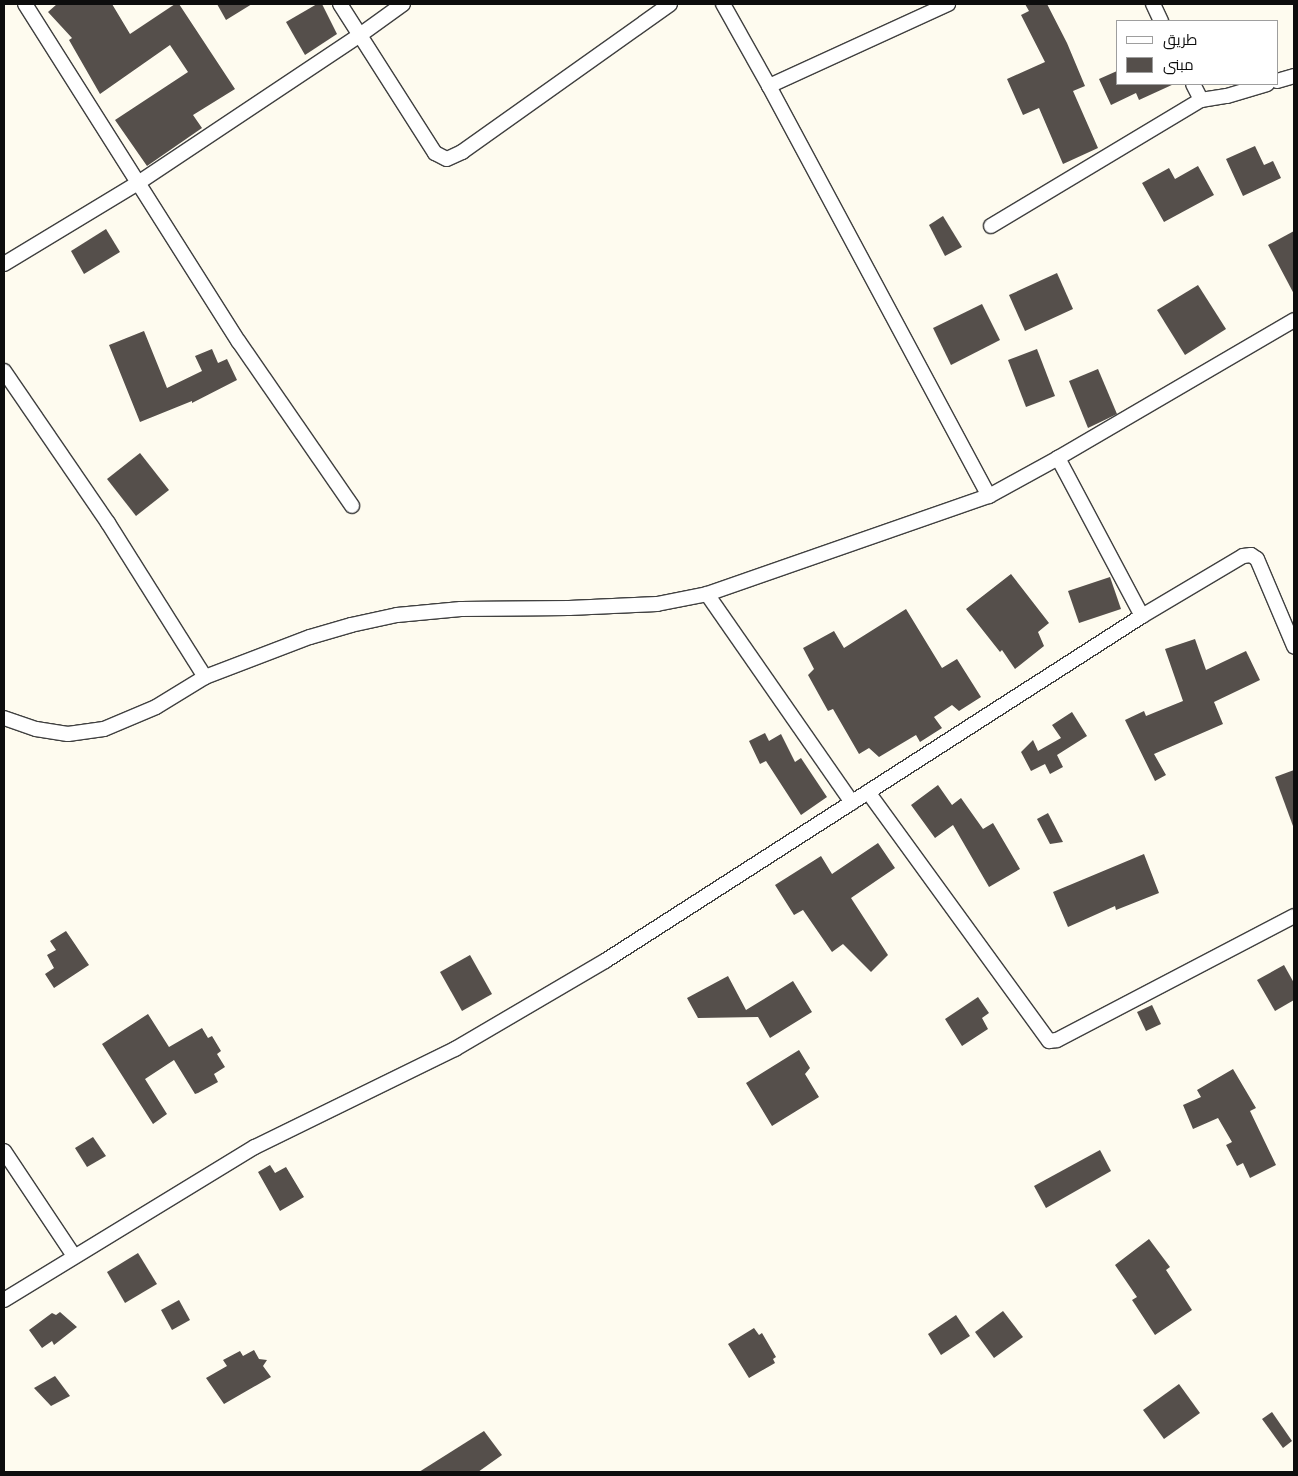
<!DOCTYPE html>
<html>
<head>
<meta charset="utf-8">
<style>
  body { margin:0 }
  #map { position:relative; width:1298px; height:1476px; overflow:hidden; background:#fefbef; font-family:Georgia,Cairo,serif }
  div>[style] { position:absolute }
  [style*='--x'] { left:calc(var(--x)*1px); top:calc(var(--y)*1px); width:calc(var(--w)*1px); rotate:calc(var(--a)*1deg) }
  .building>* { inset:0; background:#554f4b }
  .roads { filter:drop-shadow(1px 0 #404040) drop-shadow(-1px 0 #404040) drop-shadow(0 1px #404040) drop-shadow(0 -1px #404040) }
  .street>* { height:14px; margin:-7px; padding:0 7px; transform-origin:7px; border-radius:7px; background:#fff }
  span { translate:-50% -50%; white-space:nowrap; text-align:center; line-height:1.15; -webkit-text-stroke:5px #fff; paint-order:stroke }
  .frame { position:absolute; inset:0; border:5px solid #0d0d0d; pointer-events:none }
  .legend { position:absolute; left:1116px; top:20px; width:162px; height:65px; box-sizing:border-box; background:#fff; border:1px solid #9e9e9e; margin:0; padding:6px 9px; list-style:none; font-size:15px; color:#0d0d0d }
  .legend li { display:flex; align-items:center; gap:10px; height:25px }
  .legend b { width:25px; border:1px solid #9e9e9e }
</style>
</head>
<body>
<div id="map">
  <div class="building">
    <i style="clip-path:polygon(57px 4px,112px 4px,130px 34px,175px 4px,179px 4px,235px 89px,193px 115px,202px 128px,147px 166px,115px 120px,188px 72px,170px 45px,100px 94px,69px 40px,72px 38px,48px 12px)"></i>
    <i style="clip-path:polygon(217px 4px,252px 4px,226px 20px)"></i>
    <i style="clip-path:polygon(317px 4px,322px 4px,337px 34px,305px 55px,286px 22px)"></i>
    <i style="clip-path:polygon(1025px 4px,1047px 4px,1067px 43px,1085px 86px,1073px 91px,1098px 148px,1063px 164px,1039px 108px,1023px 115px,1007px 79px,1045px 62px,1021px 15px,1029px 11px)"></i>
    <i style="clip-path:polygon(1117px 71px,1117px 84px,1174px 84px,1139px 100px,1136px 93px,1111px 105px,1099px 79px)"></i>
    <i style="clip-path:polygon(1255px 146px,1264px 165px,1273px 161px,1281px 178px,1243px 196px,1226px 159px)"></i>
    <i style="clip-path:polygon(1198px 166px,1214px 195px,1164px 222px,1142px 183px,1169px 168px,1175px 179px)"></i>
    <i style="clip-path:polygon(943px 216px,962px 247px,945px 256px,929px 225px)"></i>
    <i style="clip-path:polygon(106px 229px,120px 252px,84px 274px,71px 251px)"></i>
    <i style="clip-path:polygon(1294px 231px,1294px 294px,1268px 245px)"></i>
    <i style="clip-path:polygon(1057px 273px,1073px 309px,1025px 331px,1009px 295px)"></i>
    <i style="clip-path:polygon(1198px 285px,1226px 329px,1185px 355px,1157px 310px)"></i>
    <i style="clip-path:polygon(982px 304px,1000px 340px,951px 365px,933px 328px)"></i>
    <i style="clip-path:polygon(144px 331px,167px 388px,202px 371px,195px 356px,212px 349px,218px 363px,227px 359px,237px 380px,192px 403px,192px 401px,140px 422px,109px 345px)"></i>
    <i style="clip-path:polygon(1037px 349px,1055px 396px,1026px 407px,1008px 360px)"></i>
    <i style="clip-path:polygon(1098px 369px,1117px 414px,1088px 428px,1069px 381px)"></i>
    <i style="clip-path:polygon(140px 453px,169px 490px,136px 516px,107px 479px)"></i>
    <i style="clip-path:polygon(1011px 574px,1049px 623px,1038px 632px,1044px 646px,1015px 669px,1002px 650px,1000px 652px,966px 609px)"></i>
    <i style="clip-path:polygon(1110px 577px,1121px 609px,1079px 623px,1068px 591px)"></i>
    <i style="clip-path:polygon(906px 609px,942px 668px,957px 659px,981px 697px,959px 711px,952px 705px,934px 717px,942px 728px,920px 742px,916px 735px,879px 757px,869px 748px,859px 754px,833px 709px,828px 711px,808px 675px,814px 669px,803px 648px,834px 631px,844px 648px)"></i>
    <i style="clip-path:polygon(1195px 639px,1206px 670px,1246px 651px,1260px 680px,1214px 702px,1223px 724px,1154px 754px,1166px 775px,1155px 781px,1125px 720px,1144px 711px,1146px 716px,1183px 701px,1165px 649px)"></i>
    <i style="clip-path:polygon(1072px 712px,1087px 736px,1057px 755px,1063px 767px,1050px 774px,1045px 764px,1031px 771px,1021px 752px,1033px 740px,1038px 751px,1061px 738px,1052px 725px)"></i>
    <i style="clip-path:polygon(765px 733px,769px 741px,781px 734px,795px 762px,801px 758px,827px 797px,801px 815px,766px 761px,760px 764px,749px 741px)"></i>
    <i style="clip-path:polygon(1294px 770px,1294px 826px,1293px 826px,1275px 777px)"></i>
    <i style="clip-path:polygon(938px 785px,952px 805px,961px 798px,983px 829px,993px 823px,1020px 869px,989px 887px,953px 825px,935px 838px,911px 805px)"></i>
    <i style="clip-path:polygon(1048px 813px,1063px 842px,1050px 844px,1037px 819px)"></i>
    <i style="clip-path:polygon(878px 843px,895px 868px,851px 898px,888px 955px,871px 972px,843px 944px,832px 952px,803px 910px,794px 915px,775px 885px,821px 856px,832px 874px)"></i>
    <i style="clip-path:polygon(1144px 854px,1159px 893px,1116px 910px,1115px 906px,1068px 927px,1053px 892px)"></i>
    <i style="clip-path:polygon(66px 931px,89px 965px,54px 988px,45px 974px,54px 968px,47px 955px,56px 950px,50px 941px)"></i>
    <i style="clip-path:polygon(470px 955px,492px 994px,462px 1011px,440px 972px)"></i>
    <i style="clip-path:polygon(1284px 965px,1294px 983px,1294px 1000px,1275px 1011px,1257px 980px)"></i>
    <i style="clip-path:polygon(728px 976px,746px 1010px,793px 981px,812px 1012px,770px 1038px,758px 1017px,698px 1018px,687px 998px)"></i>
    <i style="clip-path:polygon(978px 997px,989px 1013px,982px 1018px,988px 1029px,962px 1046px,945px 1019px)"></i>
    <i style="clip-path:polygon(1152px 1005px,1161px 1024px,1146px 1031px,1137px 1012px)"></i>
    <i style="clip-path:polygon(148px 1014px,169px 1047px,202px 1028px,208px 1038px,212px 1036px,221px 1051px,217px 1054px,225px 1067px,214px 1074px,218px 1082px,198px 1093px,195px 1094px,174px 1060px,145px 1079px,167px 1114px,153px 1124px,102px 1044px)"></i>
    <i style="clip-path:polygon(799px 1050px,810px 1068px,805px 1074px,819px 1097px,772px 1126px,746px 1083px)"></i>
    <i style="clip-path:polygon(1233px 1069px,1256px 1108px,1250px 1111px,1276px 1165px,1250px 1178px,1243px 1163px,1237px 1166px,1226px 1145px,1232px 1142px,1218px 1118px,1193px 1129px,1183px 1105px,1201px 1097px,1197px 1090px)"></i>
    <i style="clip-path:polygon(93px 1137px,106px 1156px,87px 1167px,75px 1148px)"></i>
    <i style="clip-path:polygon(1100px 1150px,1111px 1171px,1046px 1208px,1034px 1186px)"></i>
    <i style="clip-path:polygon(270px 1165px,275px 1173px,286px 1167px,304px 1197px,280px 1211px,258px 1172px)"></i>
    <i style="clip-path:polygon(1149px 1239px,1170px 1267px,1166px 1270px,1192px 1310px,1155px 1335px,1132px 1300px,1137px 1297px,1115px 1265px)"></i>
    <i style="clip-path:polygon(138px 1253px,157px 1284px,125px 1303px,107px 1272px)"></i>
    <i style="clip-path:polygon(179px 1300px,190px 1320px,172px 1330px,161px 1310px)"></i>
    <i style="clip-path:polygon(1003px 1311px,1023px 1337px,994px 1358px,975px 1332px)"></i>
    <i style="clip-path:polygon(60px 1312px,77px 1327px,54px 1345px,52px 1341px,42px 1348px,29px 1330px,52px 1313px,56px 1315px)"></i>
    <i style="clip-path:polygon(956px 1315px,970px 1336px,941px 1355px,928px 1334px)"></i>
    <i style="clip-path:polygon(754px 1328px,759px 1335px,762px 1333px,776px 1357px,773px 1359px,775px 1363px,749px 1378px,728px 1344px)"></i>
    <i style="clip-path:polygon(254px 1350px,259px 1359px,267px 1360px,263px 1366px,271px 1377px,224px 1404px,206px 1378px,227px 1366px,223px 1360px,240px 1351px,243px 1356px)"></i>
    <i style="clip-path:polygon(55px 1376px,70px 1396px,51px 1406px,34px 1388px)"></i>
    <i style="clip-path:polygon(1179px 1384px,1200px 1413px,1164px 1439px,1143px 1410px)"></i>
    <i style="clip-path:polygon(1272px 1412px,1292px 1441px,1283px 1448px,1262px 1419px)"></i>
    <i style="clip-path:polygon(484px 1431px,502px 1455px,478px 1472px,419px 1472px)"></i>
  </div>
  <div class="roads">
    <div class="street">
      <i style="--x:25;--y:4;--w:400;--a:57.7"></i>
      <i style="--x:239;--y:342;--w:199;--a:55.4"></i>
      <i style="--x:340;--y:4;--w:177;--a:57.5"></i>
      <i style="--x:435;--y:153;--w:13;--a:27"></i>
      <i style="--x:447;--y:159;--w:17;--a:-25"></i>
      <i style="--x:462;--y:152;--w:255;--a:-35.4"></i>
      <i style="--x:723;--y:4;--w:94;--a:60.7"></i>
      <i style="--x:769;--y:86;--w:465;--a:61.8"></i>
      <i style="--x:1153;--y:4;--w:19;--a:65"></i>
      <i style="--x:1277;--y:81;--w:18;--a:-16"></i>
      <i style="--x:1193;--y:84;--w:18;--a:63"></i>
      <i style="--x:1201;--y:100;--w:26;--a:-9"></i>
      <i style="--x:1227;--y:96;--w:42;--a:-16.7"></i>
      <i style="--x:769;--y:86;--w:197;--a:-24.6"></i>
      <i style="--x:991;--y:226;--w:245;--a:-31"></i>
      <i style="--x:4;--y:264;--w:157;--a:-31.2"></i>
      <i style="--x:138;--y:183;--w:267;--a:-33.7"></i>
      <i style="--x:360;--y:35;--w:53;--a:-35.8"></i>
      <i style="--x:4;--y:371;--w:184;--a:55.6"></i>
      <i style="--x:108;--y:523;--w:182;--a:57.8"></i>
      <i style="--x:707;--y:594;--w:254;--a:55.2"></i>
      <i style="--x:1142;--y:616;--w:117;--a:-30.7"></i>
      <i style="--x:1243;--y:556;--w:8;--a:-7"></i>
      <i style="--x:1251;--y:555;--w:7;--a:34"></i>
      <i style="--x:1257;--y:559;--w:95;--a:67"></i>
      <i style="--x:4;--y:718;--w:34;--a:19"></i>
      <i style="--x:36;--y:729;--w:32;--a:9"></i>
      <i style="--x:68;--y:734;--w:36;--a:-8"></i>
      <i style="--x:104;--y:729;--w:56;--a:-22.9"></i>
      <i style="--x:156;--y:707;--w:57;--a:-31.5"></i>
      <i style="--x:205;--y:677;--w:112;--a:-20.9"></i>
      <i style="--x:310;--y:637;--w:43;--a:-16.3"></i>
      <i style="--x:351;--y:625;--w:47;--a:-12.3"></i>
      <i style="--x:397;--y:615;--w:64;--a:-5.4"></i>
      <i style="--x:461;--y:609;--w:108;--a:-0.5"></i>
      <i style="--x:569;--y:608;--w:88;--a:-2.6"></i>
      <i style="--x:657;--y:604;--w:51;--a:-11.3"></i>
      <i style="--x:707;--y:594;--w:299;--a:-19.2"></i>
      <i style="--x:989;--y:496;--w:79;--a:-28.8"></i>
      <i style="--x:1058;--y:458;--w:273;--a:-30.3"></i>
      <i style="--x:868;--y:792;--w:308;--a:54"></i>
      <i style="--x:1049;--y:1041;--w:8;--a:-7"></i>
      <i style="--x:1057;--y:1040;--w:267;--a:-27.6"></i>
      <i style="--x:4;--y:1151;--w:126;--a:56.3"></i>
      <i style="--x:4;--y:1300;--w:294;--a:-31.4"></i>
      <i style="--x:255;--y:1147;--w:223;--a:-26.1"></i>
      <i style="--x:455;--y:1049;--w:174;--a:-30.4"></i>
      <i style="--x:605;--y:961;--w:638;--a:-32.72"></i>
      <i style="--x:1142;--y:616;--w:179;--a:-118"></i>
    </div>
  </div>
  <div class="frame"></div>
  <ul class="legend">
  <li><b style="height:6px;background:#fff"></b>طريق</li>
  <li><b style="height:14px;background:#554f4b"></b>مبنى</li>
  </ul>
</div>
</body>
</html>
